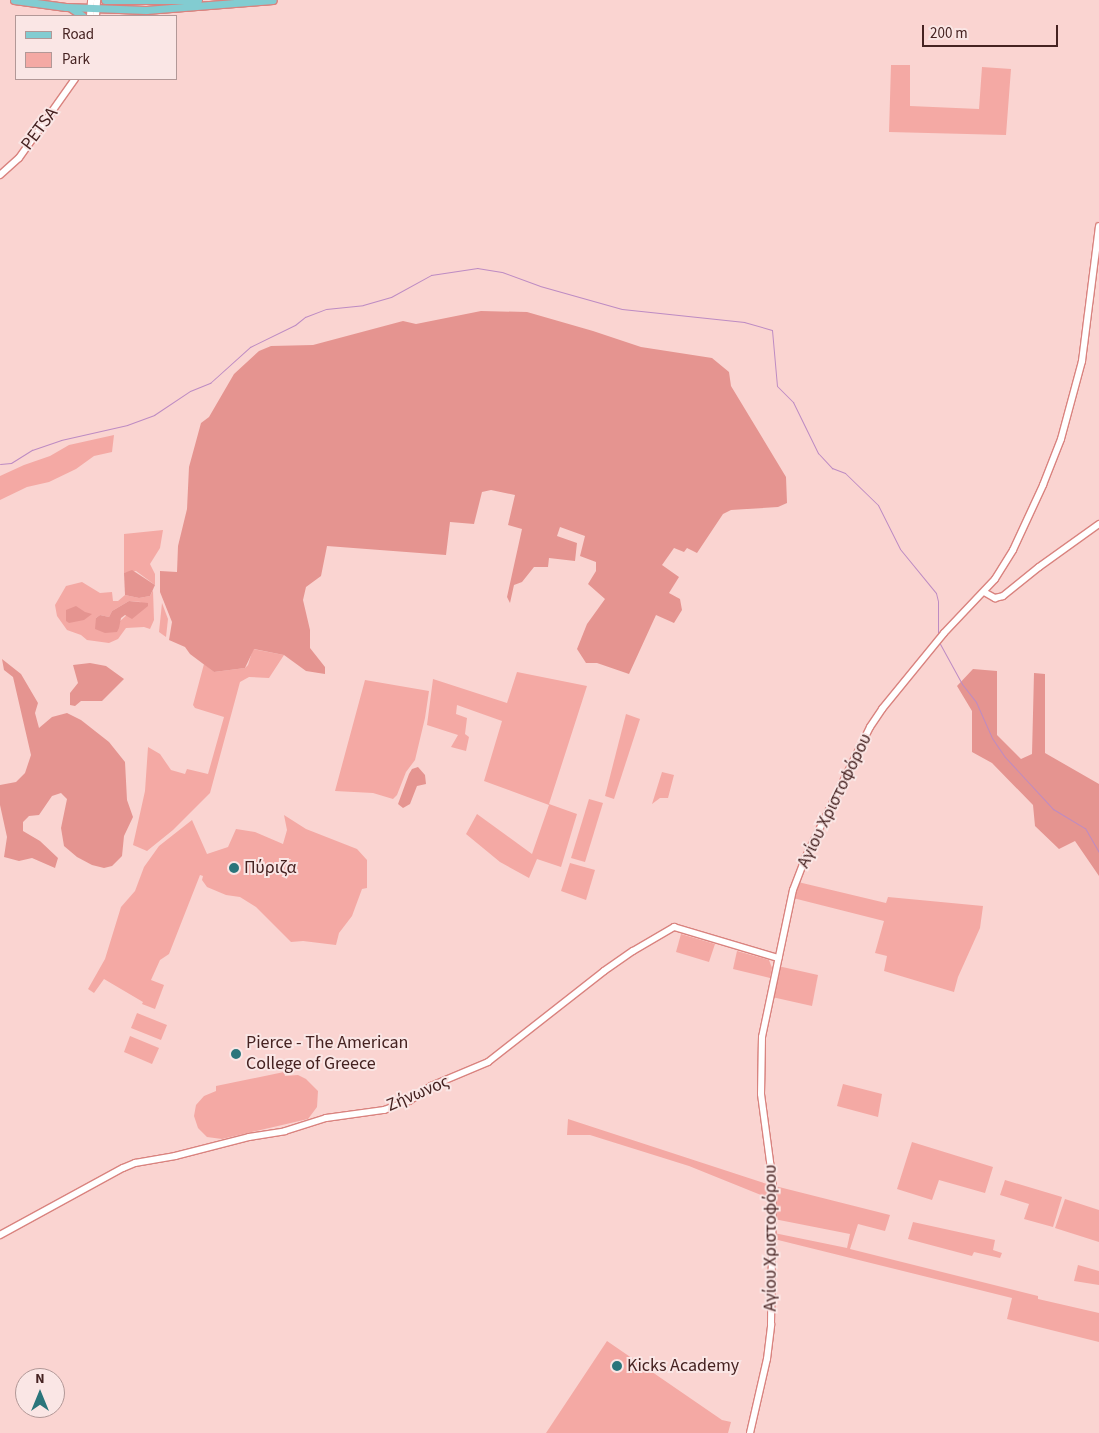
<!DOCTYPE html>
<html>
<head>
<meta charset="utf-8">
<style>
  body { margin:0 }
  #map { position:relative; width:1099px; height:1433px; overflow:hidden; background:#fad4d1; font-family:"Source Sans 3",sans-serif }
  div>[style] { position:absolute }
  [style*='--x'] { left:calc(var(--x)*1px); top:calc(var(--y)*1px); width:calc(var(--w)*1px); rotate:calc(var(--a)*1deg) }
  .green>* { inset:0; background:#f4a9a4 }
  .forest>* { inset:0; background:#e59490 }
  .stream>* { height:1px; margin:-0.5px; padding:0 0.5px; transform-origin:0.5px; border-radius:0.5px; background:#bd8bc3 }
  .roads { filter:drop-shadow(1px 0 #d9837f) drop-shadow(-1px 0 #d9837f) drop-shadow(0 1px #d9837f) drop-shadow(0 -1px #d9837f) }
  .secondary>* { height:6px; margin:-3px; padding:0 3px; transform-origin:3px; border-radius:3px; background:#fff }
  .primary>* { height:7px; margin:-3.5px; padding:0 3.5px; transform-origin:3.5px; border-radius:3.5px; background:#82ccd1 }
  .dots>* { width:14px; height:14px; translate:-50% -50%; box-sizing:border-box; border:2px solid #fae6e5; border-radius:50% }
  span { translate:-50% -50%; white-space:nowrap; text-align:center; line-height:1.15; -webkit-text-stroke:4px #fae6e5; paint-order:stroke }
  .street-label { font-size:18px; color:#452221 }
  .poi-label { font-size:18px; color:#452221 }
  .left { translate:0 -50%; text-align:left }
  .legend { position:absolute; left:15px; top:15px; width:162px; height:65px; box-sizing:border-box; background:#fae6e5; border:1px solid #b29897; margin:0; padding:6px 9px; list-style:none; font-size:15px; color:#452221 }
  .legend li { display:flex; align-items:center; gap:10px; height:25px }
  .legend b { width:25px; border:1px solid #b29897 }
  .north { position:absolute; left:15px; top:1368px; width:50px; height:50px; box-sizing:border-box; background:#fae6e5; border:1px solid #b29897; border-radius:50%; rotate:0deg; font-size:14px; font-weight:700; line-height:20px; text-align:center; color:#452221 }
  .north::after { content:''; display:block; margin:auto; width:18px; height:22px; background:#2b757b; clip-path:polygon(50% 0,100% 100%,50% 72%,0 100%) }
  .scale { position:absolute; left:922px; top:25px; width:136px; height:22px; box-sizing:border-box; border:2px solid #452221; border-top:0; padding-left:6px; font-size:15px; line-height:18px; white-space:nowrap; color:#452221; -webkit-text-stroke:4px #fae6e5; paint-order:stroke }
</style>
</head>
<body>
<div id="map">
  <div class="green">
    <i style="clip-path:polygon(891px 65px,910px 65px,910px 106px,979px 109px,982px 67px,1011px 69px,1006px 135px,889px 132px)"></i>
    <i style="clip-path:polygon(114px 435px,112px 452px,94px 456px,76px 469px,49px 482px,27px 487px,0 500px,0 476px,24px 465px,50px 456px,69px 445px)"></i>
    <i style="clip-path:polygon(163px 530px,160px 548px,150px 564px,155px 574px,155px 585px,136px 571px,124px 573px,124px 534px)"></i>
    <i style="clip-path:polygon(evenodd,82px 582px,100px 593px,112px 592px,113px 601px,118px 601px,125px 595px,139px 598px,150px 596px,153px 590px,154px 620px,150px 629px,144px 627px,126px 628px,118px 639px,109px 643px,87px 640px,81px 635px,67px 630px,57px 616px,55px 605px,66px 586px,82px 582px,129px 601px,141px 602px,119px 622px,96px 618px,100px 615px,109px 617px,112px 611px,129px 601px)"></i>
    <i style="clip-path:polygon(162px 603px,168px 619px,166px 637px,159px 632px)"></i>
    <i style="clip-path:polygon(253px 649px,284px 655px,269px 678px,249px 677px,240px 682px,210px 793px,173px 830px,147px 851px,133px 845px,145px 791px,148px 747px,160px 754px,171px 770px,185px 774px,187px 769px,208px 774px,224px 717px,195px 708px,193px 705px,204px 664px,214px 672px,245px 668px,248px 665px)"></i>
    <i style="clip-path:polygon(517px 672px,587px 686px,549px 804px,577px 814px,561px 867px,537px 859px,529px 878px,500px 862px,466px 834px,477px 814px,532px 854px,549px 805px,484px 781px,502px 721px,457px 705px,456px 714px,467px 718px,465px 734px,469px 737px,466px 751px,451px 747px,458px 735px,427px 725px,433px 679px,507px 703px)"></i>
    <i style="clip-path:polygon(365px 680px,429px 691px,425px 718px,415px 760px,406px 772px,397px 795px,393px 799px,373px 793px,335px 791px)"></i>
    <i style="clip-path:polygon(626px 714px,640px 719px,614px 799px,605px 796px)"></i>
    <i style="clip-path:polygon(662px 772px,674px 775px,668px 798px,660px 798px,652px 804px)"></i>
    <i style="clip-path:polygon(589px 799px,603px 803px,585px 862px,571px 858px)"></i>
    <i style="clip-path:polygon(284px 815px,306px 829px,357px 849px,367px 860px,367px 888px,362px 889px,352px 916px,339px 933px,336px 945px,303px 941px,291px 942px,256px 907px,240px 897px,226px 895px,207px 887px,202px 880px,203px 876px,200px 875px,169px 954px,160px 960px,151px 980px,164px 985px,155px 1009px,142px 1004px,143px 1002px,104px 979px,94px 993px,88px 989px,105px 959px,121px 907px,135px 891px,144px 867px,159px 846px,192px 820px,207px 854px,228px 847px,236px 829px,255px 832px,283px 844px,287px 830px)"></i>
    <i style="clip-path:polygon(570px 863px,595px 870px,586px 900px,561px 891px)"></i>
    <i style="clip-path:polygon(798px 882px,886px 903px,888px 897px,983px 906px,980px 928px,958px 977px,954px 992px,884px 971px,887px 956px,875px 953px,884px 921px,793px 898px)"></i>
    <i style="clip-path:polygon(681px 934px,715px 944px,709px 962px,676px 952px)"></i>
    <i style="clip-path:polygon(737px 951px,769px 960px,772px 968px,770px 978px,733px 969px)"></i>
    <i style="clip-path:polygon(778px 966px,818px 975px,812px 1006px,772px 997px)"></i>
    <i style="clip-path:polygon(137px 1013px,167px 1025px,161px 1040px,131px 1028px)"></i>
    <i style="clip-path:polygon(130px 1036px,159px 1048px,152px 1064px,124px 1052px)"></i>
    <i style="clip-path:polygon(284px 1072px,285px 1076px,298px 1075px,306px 1079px,318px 1091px,317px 1107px,308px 1119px,222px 1139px,207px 1137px,198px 1128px,194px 1116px,196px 1105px,204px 1096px,216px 1091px,216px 1086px)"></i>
    <i style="clip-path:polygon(843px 1084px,882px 1094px,878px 1117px,837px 1106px)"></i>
    <i style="clip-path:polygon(568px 1119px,770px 1185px,771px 1199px,689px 1166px,590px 1135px,567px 1135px)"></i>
    <i style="clip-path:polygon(912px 1142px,993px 1167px,985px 1193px,939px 1180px,932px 1200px,897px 1189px)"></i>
    <i style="clip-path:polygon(1005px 1180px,1062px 1197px,1053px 1227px,1024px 1219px,1029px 1204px,1000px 1195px)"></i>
    <i style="clip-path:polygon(775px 1186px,890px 1215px,885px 1231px,858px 1224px,850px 1249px,1038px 1296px,1038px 1299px,1099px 1313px,1099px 1342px,1007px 1319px,1012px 1298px,774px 1239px,774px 1233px,847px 1248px,850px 1234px,774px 1219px)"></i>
    <i style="clip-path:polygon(1065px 1199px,1099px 1210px,1099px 1242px,1055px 1228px)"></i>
    <i style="clip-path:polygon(913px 1222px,995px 1240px,993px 1250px,1002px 1253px,1000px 1258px,974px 1252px,972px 1256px,908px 1239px)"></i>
    <i style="clip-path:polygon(1078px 1265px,1099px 1271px,1099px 1285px,1074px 1281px)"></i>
    <i style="clip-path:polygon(607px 1341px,722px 1420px,731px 1422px,728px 1433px,546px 1433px)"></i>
  </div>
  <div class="forest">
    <i style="clip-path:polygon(481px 311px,527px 312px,593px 331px,641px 347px,712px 358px,729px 372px,731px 386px,786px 477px,787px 503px,778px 507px,731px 510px,723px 514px,697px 553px,687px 548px,684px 552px,674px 548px,662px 565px,679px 577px,669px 593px,680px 599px,682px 610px,674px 623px,656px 615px,629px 674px,597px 663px,586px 663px,577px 649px,587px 624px,605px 599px,588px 584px,596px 571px,596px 562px,580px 556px,585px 536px,560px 527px,557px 536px,577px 543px,575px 561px,549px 558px,548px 567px,534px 567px,522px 582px,514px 585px,510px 603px,507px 597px,522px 529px,508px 525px,515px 495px,491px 490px,482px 492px,474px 524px,450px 522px,446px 555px,327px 546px,321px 576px,306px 587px,303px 600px,310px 630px,310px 648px,325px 667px,325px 674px,306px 671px,284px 655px,254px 649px,245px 668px,214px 672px,190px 654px,185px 647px,169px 640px,172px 622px,160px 592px,160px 571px,177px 572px,178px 546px,187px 509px,189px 467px,201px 423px,209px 417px,234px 374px,259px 351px,271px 346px,313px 345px,403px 321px,416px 324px)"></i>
    <i style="clip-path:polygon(132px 570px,155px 585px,150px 596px,139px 598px,125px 595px,124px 573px)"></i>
    <i style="clip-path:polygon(129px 601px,148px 603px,148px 606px,132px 619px,125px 615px,121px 618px,119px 628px,117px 632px,105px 633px,95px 629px,96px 618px,100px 615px,109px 617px,112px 611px)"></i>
    <i style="clip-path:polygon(76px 606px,85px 612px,92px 614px,84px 620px,69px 623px,66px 621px,66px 610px)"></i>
    <i style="clip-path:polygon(2px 659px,21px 674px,38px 703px,35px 713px,39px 728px,52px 717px,67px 713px,81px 720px,109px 742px,125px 762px,127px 800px,133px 817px,124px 836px,122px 856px,112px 866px,104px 868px,92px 865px,77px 857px,64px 846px,61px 828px,67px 799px,61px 793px,52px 796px,39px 815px,29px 816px,23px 822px,23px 831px,40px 841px,58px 858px,55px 868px,32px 858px,19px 861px,4px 857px,7px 837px,0 805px,0 785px,16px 782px,25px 773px,31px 755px,13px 677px,4px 670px)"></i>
    <i style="clip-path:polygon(90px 663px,106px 666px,124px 679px,102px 701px,81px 701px,75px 706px,70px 705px,70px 693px,78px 683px,73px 665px)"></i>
    <i style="clip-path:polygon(973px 669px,997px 671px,997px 735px,1021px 759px,1032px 754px,1034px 673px,1045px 674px,1045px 753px,1099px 784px,1099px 876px,1075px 841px,1059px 849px,1035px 826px,1033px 805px,992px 763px,972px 752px,972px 711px,957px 686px)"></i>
    <i style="clip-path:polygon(418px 767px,425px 775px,426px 784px,417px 786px,410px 804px,403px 808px,398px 804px,409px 774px,412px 769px)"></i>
  </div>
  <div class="stream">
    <i style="--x:0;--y:464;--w:11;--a:-5"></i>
    <i style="--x:11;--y:463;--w:25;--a:-32"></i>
    <i style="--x:32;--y:450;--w:31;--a:-19"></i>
    <i style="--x:61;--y:440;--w:68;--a:-12.8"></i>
    <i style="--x:127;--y:425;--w:29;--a:-20"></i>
    <i style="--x:154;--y:415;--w:43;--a:-33.7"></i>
    <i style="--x:190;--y:391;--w:22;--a:-22"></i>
    <i style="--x:210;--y:383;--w:54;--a:-42"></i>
    <i style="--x:250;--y:347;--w:50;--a:-26.1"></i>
    <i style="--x:295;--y:325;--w:13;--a:-39"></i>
    <i style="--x:305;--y:317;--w:22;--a:-21"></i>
    <i style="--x:326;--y:309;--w:37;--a:-6"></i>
    <i style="--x:363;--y:305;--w:29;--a:-16"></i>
    <i style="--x:391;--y:297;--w:46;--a:-28.8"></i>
    <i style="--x:431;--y:275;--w:47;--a:-8.7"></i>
    <i style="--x:477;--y:268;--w:25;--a:9"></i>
    <i style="--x:502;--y:272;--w:40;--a:20.2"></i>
    <i style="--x:540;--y:286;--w:85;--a:15.7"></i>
    <i style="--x:622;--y:309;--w:123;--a:6.1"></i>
    <i style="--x:744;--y:322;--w:29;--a:16"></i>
    <i style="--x:772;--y:330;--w:56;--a:84.9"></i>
    <i style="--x:777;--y:386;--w:23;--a:45"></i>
    <i style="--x:793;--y:402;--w:57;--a:63.9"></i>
    <i style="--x:818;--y:453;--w:21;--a:47"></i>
    <i style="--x:832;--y:468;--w:14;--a:21"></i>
    <i style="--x:845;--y:473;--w:46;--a:44.1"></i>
    <i style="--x:878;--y:505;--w:49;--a:63.4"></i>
    <i style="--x:900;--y:549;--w:57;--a:50.7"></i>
    <i style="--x:936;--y:593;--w:8;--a:76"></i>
    <i style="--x:938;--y:601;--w:37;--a:90"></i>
    <i style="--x:939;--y:642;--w:48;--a:61.3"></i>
    <i style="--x:962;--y:684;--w:23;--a:52"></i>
    <i style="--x:976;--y:702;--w:39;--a:66"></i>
    <i style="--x:992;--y:738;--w:23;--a:56"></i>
    <i style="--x:1005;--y:757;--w:71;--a:47.3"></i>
    <i style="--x:1053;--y:809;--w:37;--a:31"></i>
    <i style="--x:1085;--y:828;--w:28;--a:60"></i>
  </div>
  <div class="roads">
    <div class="secondary">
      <i style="--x:90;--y:16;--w:16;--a:-86"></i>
      <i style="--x:96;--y:16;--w:16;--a:-86"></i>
      <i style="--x:0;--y:175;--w:25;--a:-42"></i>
      <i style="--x:19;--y:158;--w:97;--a:-54.7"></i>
      <i style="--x:984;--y:592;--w:13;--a:29"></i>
      <i style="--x:995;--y:598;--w:8;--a:-14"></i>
      <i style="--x:1003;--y:596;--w:46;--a:-38.9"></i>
      <i style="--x:1039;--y:567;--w:74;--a:-35.6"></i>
      <i style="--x:0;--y:1235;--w:140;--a:-28.6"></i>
      <i style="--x:123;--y:1168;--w:13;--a:-23"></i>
      <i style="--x:135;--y:1163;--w:41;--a:-9.9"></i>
      <i style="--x:175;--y:1156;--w:76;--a:-14.4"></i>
      <i style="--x:249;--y:1137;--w:36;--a:-9"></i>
      <i style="--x:285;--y:1131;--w:43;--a:-17.6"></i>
      <i style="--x:326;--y:1118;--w:59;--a:-7.9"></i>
      <i style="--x:384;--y:1110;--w:27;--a:-20"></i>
      <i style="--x:409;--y:1101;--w:27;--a:-34"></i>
      <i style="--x:431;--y:1086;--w:62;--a:-22.8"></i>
      <i style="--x:488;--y:1062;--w:147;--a:-38.1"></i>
      <i style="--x:604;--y:971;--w:35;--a:-35"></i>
      <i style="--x:633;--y:951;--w:48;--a:-30.3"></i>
      <i style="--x:674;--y:927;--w:109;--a:16.6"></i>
      <i style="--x:750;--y:1433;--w:76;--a:-77.1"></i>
      <i style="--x:767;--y:1359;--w:35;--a:-83"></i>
      <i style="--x:771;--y:1324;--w:140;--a:-89.2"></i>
      <i style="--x:773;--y:1184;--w:91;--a:-97.6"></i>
      <i style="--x:761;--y:1094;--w:57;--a:-89"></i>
      <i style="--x:762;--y:1037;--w:150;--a:-78.1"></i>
      <i style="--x:793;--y:890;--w:34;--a:-69"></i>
      <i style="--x:805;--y:858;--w:146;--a:-63.6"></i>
      <i style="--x:870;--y:727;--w:22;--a:-56"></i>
      <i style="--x:882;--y:709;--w:98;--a:-50.8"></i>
      <i style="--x:944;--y:633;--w:74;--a:-46.6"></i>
      <i style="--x:995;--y:579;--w:34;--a:-58"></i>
      <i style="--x:1013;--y:550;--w:72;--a:-65.2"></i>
      <i style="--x:1043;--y:485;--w:49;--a:-68.6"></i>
      <i style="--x:1061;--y:439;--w:81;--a:-74.9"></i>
      <i style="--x:1082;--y:361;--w:136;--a:-82.8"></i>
    </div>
    <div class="primary">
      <i style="--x:14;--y:0;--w:52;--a:7.7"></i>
      <i style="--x:66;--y:7;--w:80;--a:2.1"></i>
      <i style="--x:146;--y:10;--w:127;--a:-4.5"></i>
      <i style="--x:105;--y:0;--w:93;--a:0"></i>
      <i style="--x:71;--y:8;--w:14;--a:34"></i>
    </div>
  </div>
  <div class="dots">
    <i style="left:234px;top:868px;background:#2b757b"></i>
    <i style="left:236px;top:1054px;background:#2b757b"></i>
    <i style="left:617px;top:1366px;background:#2b757b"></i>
  </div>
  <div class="street-label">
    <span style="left:40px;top:129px;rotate:-53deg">PETSA</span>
    <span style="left:835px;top:801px;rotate:-64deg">Αγίου Χριστοφόρου</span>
    <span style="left:418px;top:1094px;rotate:-23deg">Ζήνωνος</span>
    <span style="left:771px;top:1238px;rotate:-90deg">Αγίου Χριστοφόρου</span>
  </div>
  <div class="poi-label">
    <span class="left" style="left:244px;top:868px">Πύριζα</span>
    <span class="left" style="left:246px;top:1054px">Pierce - The American<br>College of Greece</span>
    <span class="left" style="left:627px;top:1366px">Kicks Academy</span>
  </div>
  <ul class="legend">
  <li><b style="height:6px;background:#82ccd1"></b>Road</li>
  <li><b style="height:14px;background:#f4a9a4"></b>Park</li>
  </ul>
  <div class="north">N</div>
  <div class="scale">200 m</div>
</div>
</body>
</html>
